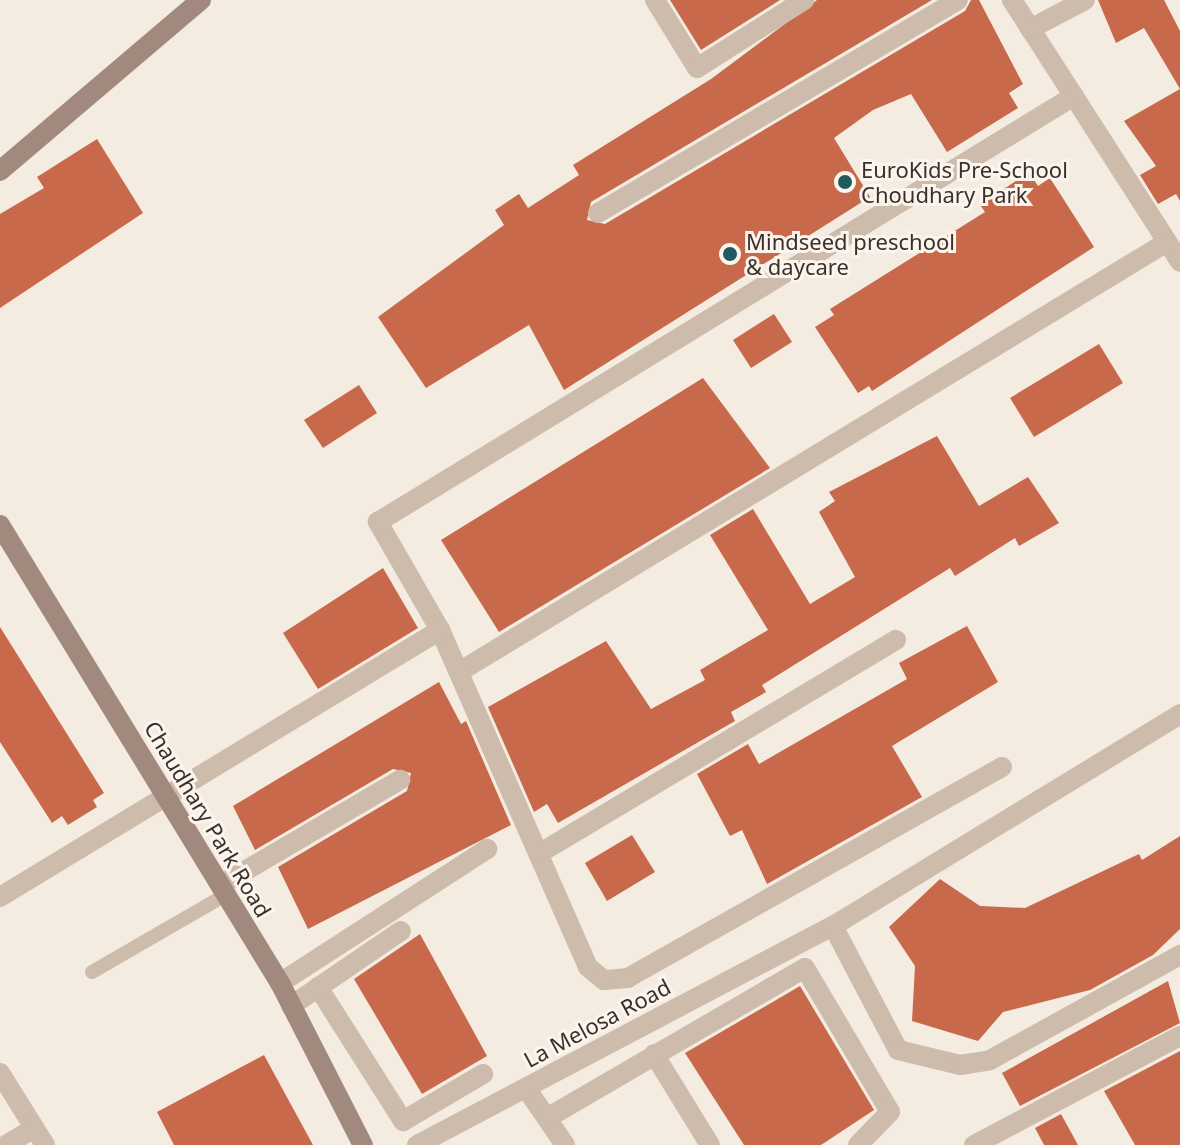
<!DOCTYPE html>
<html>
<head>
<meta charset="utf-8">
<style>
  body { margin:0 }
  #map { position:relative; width:1180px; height:1145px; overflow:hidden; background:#f4ebe1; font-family:"Noto Sans",sans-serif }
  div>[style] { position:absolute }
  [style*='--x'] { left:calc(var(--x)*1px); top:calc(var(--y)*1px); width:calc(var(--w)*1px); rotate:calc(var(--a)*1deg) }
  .building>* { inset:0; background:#c8694b }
  .lane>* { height:14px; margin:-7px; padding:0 7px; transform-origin:7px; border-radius:7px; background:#cdbbac }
  .street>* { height:20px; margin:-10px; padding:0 10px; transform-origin:10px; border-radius:10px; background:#cdbbac }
  .secondary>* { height:20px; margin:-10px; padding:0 10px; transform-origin:10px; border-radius:10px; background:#a18a7d }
  .dots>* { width:22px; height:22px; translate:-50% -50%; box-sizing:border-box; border:4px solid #fbf5ee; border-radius:50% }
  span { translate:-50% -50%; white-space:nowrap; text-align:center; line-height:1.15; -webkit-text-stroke:6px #fbf5ee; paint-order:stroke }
  .poi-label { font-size:22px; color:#3b302b }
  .left { translate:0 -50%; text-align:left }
  .street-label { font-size:22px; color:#3b302b }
</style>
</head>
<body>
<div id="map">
  <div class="building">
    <i style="clip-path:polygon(670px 0,780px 0,701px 50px)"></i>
    <i style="clip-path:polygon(817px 0,932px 0,591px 202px,587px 220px,605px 224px,965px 11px,971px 0,979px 0,1023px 84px,1009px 93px,1018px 108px,947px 152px,911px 94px,873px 110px,834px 138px,870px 197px,564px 390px,529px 325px,426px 388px,378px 317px,504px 225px,495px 210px,519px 194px,528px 208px,579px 175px,573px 165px,711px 79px)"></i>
    <i style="clip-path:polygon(1098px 0,1164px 0,1180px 31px,1180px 89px,1144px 28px,1116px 43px)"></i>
    <i style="clip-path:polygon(1180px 89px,1180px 201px,1176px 194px,1158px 204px,1140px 175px,1156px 166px,1124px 121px)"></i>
    <i style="clip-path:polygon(97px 139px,143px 213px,0 308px,0 214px,44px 188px,37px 177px)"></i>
    <i style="clip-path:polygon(1029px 172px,1038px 186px,1050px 178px,1094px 247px,872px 391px,869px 386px,858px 393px,815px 327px,834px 315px,830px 309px,985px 212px,980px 205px)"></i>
    <i style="clip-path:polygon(774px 314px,792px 342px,751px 368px,733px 340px)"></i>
    <i style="clip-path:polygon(1099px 344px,1123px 383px,1034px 437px,1010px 398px)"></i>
    <i style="clip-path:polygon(703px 378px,770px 468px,499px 632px,441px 540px)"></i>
    <i style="clip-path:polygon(359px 385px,377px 413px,323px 448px,304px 420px)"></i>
    <i style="clip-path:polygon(937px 436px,979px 506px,1028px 477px,1059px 523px,1019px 546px,1015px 538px,955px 576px,950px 568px,762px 685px,766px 692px,731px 712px,735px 721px,558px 823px,547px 804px,534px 812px,488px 707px,606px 641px,651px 709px,705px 680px,700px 670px,768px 630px,710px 535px,753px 509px,810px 604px,855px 577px,819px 512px,835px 501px,829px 492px)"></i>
    <i style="clip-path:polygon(383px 568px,418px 628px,318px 689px,283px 633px)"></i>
    <i style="clip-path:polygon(967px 626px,998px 682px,892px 746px,922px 797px,767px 884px,742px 830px,730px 836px,697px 774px,748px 744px,759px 764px,907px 679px,899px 663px)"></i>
    <i style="clip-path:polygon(0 627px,104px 793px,93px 800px,97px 807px,68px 825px,62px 816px,52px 823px,0 742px)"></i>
    <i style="clip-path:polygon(439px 682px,461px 724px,466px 721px,511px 825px,308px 929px,278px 867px,407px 791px,411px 773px,393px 769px,255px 850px,233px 806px)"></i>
    <i style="clip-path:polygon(632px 835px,655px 872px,607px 901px,585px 863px)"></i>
    <i style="clip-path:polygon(1180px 836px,1180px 929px,1153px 955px,1090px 990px,1003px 1012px,978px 1041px,912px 1021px,915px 966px,889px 927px,940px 879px,980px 906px,1025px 908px,1139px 854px,1142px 860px)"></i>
    <i style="clip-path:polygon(420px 934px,487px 1056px,422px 1094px,354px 979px)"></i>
    <i style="clip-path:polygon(1168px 981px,1180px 1023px,1020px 1106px,1002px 1073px)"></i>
    <i style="clip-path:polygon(800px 986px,874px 1110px,821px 1145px,744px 1145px,685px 1053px)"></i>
    <i style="clip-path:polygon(1180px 1051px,1180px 1145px,1135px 1145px,1104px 1091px)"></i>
    <i style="clip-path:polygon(264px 1055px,313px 1145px,174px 1145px,157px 1112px)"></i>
    <i style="clip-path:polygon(1061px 1114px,1078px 1145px,1044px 1145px,1035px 1128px)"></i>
  </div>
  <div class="lane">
    <i style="--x:92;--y:972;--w:156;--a:-30"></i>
  </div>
  <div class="street">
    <i style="--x:655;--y:0;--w:80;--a:58.3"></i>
    <i style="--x:697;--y:68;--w:127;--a:-32.4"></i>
    <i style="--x:1012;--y:0;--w:311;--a:57.3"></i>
    <i style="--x:1030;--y:29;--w:62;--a:-27.8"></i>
    <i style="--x:598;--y:213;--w:418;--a:-30.6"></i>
    <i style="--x:459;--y:672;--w:828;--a:-31.27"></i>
    <i style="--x:1002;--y:767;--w:429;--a:150.6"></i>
    <i style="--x:628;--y:978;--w:24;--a:175"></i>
    <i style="--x:604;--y:980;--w:21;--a:-141"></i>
    <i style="--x:588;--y:967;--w:368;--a:-113.7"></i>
    <i style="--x:440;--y:630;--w:125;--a:-119.9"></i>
    <i style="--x:378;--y:522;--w:816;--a:-31.47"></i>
    <i style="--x:540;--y:853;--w:415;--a:-30.9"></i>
    <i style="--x:221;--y:885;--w:208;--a:-30.4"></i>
    <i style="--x:0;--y:897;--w:515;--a:-31.25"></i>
    <i style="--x:833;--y:926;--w:140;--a:62.3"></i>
    <i style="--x:898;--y:1050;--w:64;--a:13.6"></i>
    <i style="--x:960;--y:1065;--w:30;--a:-9"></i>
    <i style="--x:990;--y:1060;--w:217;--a:-28.9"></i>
    <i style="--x:280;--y:983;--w:247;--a:-32.9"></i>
    <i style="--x:318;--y:987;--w:159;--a:57.6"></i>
    <i style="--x:403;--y:1121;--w:93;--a:-30.4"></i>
    <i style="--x:291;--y:1006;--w:133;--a:-34.3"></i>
    <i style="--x:654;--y:1054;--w:107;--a:58.4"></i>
    <i style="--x:0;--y:1073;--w:85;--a:58"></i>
    <i style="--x:526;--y:1088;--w:69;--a:55.6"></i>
    <i style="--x:547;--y:1118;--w:298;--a:-30.2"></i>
    <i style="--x:805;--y:968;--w:167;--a:59.4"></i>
    <i style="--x:890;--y:1112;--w:46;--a:134.1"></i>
    <i style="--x:6;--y:1145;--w:33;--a:-31"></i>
    <i style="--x:417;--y:1145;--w:470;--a:-27.8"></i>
    <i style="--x:833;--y:926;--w:407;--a:-31.4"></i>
    <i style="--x:974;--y:1145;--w:233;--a:-27.9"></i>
  </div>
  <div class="secondary">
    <i style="--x:0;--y:171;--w:264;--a:-40.4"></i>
    <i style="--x:0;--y:525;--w:537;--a:58.56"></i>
    <i style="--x:280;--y:983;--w:182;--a:62.9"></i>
  </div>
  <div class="dots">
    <i style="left:845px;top:182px;background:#1f5a5e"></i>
    <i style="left:730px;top:254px;background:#1f5a5e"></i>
  </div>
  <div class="poi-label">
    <span class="left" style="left:861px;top:182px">EuroKids Pre-School<br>Choudhary Park</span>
    <span class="left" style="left:746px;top:254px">Mindseed preschool<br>&amp; daycare</span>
  </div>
  <div class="street-label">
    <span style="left:208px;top:819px;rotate:59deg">Chaudhary Park Road</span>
    <span style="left:597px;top:1023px;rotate:-28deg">La Melosa Road</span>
  </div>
</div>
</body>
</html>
